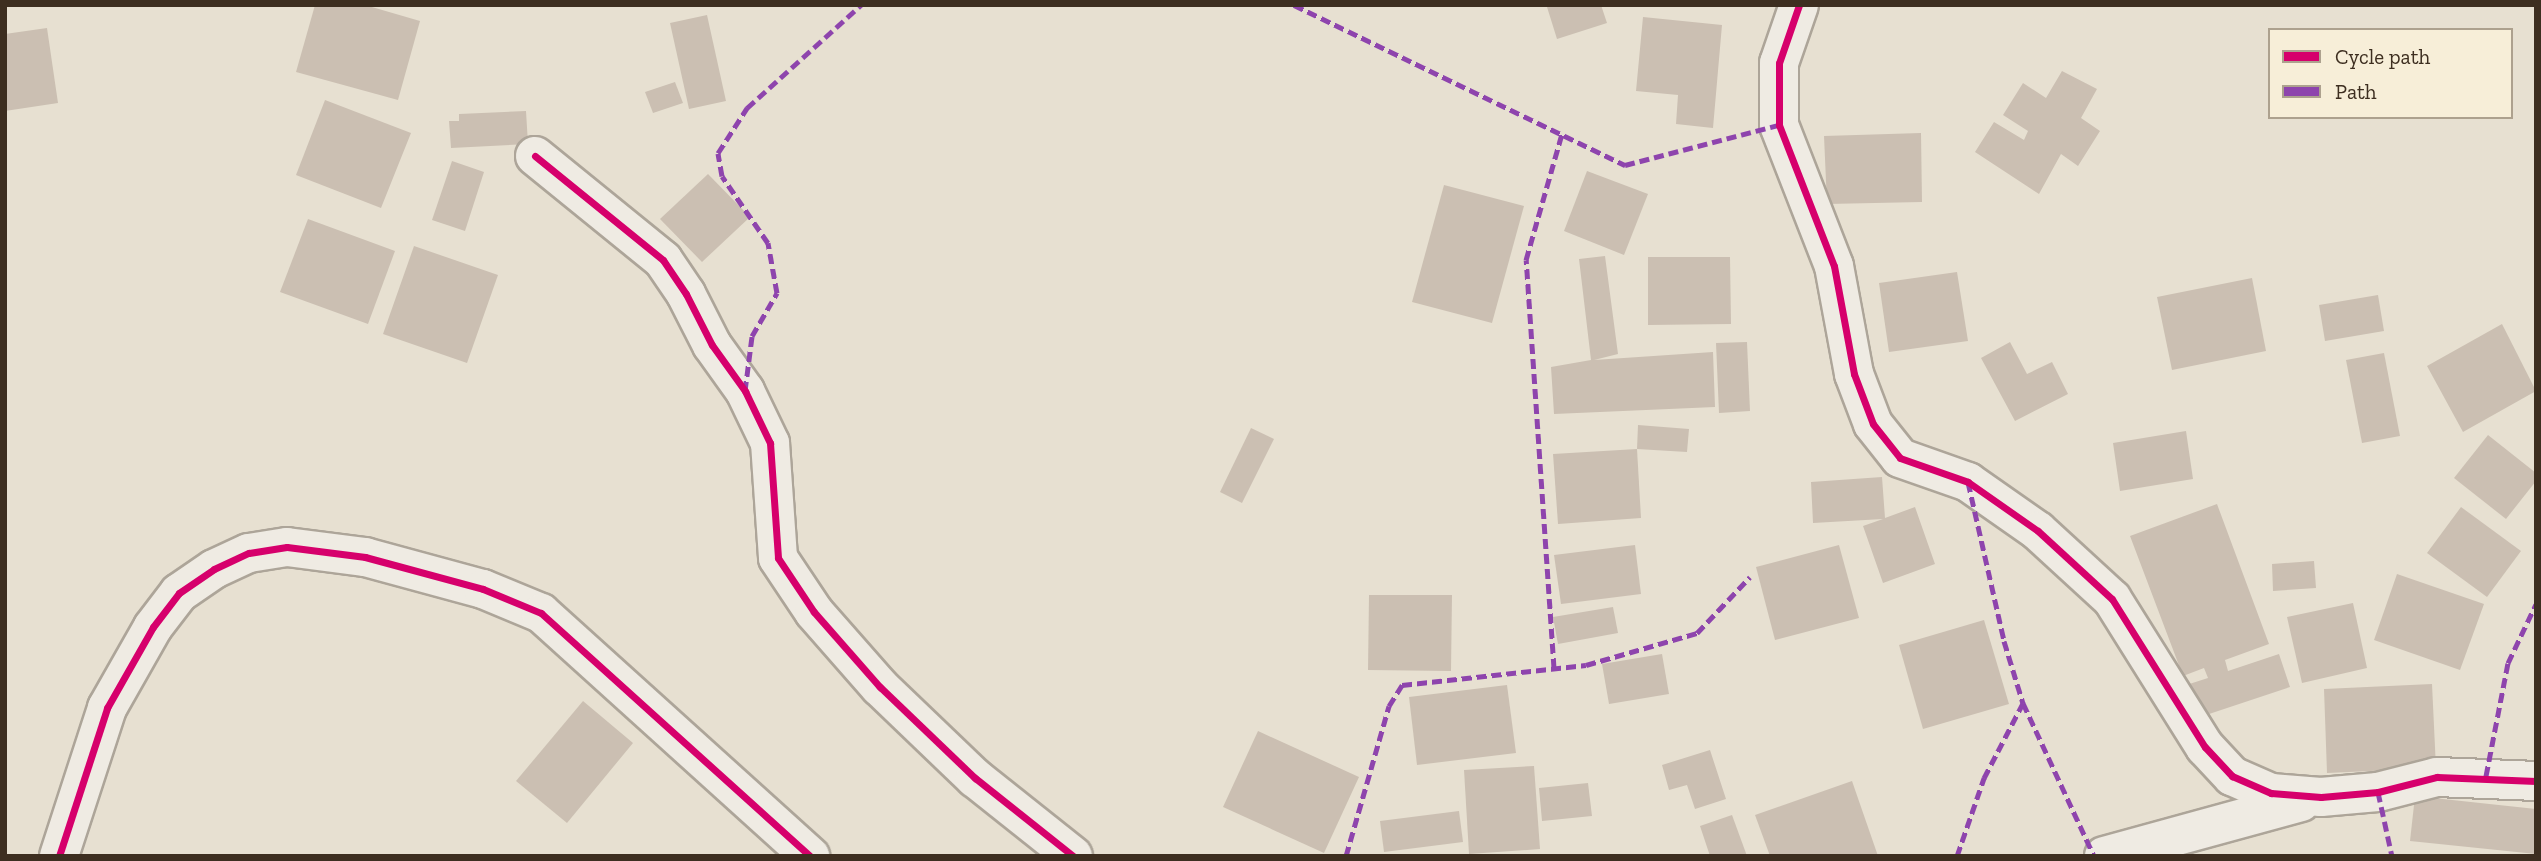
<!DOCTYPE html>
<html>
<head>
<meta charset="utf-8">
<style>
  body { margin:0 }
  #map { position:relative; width:2541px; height:861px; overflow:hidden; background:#e7e0d1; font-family:"Zilla Slab",serif }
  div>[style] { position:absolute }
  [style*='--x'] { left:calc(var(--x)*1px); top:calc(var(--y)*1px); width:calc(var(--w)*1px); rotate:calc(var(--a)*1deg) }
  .building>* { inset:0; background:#cbbfb2 }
  .roads { filter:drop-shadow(2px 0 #ada599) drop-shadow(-2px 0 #ada599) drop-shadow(0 2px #ada599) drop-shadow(0 -2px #ada599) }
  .minor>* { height:38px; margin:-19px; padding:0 19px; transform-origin:19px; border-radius:19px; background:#efebe3 }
  .quiet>* { height:5px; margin-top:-2.5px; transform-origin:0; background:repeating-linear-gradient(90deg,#8e44ad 0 10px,transparent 0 15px) }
  .cycleway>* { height:7px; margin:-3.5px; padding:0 3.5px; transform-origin:3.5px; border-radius:3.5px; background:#d6006c }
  span { translate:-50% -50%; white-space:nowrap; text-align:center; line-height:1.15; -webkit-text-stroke:5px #f7eed8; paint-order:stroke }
  .frame { position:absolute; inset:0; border:7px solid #3d2e20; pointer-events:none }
  .legend { position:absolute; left:2268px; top:28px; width:245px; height:91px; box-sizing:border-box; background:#f7eed8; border:2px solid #ada18e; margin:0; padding:9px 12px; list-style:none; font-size:21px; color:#3d2e20 }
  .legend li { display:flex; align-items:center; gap:14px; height:35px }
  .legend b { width:35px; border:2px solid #ada18e }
</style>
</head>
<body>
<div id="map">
  <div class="building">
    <i style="clip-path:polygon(315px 5px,365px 5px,420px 21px,398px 100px,296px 72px)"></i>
    <i style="clip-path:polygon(1601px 5px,1607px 23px,1557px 39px,1547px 7px)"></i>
    <i style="clip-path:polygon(707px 15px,726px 101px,689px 109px,670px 23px)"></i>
    <i style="clip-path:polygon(1643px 17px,1722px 25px,1713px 128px,1676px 124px,1678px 95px,1636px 91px)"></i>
    <i style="clip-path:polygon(47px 28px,58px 103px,5px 111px,5px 34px)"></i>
    <i style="clip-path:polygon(2062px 71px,2097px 89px,2081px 118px,2100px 131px,2078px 166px,2061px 154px,2039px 194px,1975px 152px,1994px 122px,2024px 140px,2028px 131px,2003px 115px,2023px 83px,2046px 98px)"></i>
    <i style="clip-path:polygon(675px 82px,683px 103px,653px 113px,645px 92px)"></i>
    <i style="clip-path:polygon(325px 100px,411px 133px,381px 208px,296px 175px)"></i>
    <i style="clip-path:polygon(526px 111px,528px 144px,451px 148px,449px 121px,459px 121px,459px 114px)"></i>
    <i style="clip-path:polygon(1921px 133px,1922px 202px,1827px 204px,1824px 136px)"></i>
    <i style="clip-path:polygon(452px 161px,484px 172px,465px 231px,432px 220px)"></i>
    <i style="clip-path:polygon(1587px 171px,1648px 194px,1624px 255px,1564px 231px)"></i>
    <i style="clip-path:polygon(708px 174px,750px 217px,702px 262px,660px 219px)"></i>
    <i style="clip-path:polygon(1444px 185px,1524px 206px,1492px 323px,1412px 302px)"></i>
    <i style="clip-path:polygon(308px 219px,395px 251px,368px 324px,280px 292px)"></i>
    <i style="clip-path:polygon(414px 246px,498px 275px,467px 363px,383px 334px)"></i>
    <i style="clip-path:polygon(1605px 256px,1618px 354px,1594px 360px,1713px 352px,1715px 407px,1554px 414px,1551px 367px,1591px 360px,1579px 259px)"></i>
    <i style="clip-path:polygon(1648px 257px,1730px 257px,1731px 324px,1648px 325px)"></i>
    <i style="clip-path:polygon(1957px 272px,1968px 341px,1889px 352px,1879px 283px)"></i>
    <i style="clip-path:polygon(2252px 278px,2266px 351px,2172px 370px,2157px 297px)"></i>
    <i style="clip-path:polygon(2378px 295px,2384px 331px,2325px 341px,2319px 305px)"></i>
    <i style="clip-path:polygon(2502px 324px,2536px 391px,2463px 432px,2427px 366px)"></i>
    <i style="clip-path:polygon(1747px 342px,1750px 411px,1719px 413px,1716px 343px)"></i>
    <i style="clip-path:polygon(2010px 342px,2027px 374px,2052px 362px,2068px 394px,2015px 421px,1981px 358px)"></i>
    <i style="clip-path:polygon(2384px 353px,2400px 436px,2362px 443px,2346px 360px)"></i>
    <i style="clip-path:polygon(1638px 425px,1689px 429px,1687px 452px,1637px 449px)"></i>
    <i style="clip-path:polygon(1251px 428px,1274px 439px,1242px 503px,1220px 492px)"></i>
    <i style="clip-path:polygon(2186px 431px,2193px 479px,2120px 491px,2113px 443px)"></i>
    <i style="clip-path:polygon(2488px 435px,2536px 473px,2536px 481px,2506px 519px,2454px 478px)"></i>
    <i style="clip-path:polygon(1637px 449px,1641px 518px,1558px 524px,1553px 454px)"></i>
    <i style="clip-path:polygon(1882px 477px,1885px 518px,1915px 507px,1935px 564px,1883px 583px,1863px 526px,1883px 519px,1813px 523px,1811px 482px)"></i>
    <i style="clip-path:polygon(2217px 504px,2269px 644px,2225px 660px,2228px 671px,2279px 654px,2290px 687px,2191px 720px,2180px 687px,2208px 678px,2204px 668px,2183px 676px,2130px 536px)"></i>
    <i style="clip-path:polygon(2461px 507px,2521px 551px,2487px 597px,2427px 553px)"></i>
    <i style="clip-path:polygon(1635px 545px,1641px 594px,1561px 604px,1554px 555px)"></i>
    <i style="clip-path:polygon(1839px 545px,1859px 618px,1775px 640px,1756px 567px)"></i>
    <i style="clip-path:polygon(2314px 561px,2316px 588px,2273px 591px,2272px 564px)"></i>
    <i style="clip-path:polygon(2397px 574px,2484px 604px,2460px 670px,2374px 640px)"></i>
    <i style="clip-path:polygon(1369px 595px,1452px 595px,1451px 671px,1368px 670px)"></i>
    <i style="clip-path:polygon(2353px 603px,2367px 668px,2302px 683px,2287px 617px)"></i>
    <i style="clip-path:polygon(1613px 607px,1618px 633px,1558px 644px,1553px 617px)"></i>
    <i style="clip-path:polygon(1984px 620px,2009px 704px,1923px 729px,1899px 645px)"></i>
    <i style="clip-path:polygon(1662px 654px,1669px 694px,1609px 704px,1602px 664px)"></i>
    <i style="clip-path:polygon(2432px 684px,2436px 768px,2327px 773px,2324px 689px)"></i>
    <i style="clip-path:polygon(1507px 685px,1516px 753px,1417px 765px,1409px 697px)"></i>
    <i style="clip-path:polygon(583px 701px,633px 743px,567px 823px,516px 781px)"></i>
    <i style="clip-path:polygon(1258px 731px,1359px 777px,1324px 853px,1223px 807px)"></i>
    <i style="clip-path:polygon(1710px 750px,1726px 799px,1695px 809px,1687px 785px,1669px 790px,1662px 765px)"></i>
    <i style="clip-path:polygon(1534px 766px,1540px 849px,1469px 854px,1464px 770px)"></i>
    <i style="clip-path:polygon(1852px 781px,1878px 856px,1770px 856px,1755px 815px)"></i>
    <i style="clip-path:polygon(1588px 783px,1592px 816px,1542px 821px,1539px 788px)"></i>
    <i style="clip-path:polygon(2415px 796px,2536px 809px,2536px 854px,2410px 841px)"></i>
    <i style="clip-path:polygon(1459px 811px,1463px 842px,1384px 852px,1380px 821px)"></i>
    <i style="clip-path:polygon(1732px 815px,1747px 856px,1710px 856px,1700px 826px)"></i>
  </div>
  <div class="roads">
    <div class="minor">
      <i style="--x:1799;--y:5;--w:61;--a:109"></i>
      <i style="--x:1779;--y:63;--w:62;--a:90"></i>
      <i style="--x:1779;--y:125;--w:151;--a:68.7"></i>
      <i style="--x:1834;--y:266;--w:110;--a:79.5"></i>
      <i style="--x:1854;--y:374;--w:53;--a:69.2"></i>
      <i style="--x:1873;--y:424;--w:43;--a:51.5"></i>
      <i style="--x:1900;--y:458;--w:72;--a:19.4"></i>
      <i style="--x:1968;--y:482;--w:85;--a:35"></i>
      <i style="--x:2038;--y:531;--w:100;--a:42.6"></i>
      <i style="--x:2112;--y:599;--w:175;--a:57.9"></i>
      <i style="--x:2205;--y:747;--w:40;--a:47"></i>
      <i style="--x:2232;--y:776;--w:43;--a:23.6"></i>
      <i style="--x:2271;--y:793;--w:50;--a:4.6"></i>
      <i style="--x:2321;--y:797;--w:57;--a:-5"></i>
      <i style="--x:2378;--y:792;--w:61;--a:-14.3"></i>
      <i style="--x:2437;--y:777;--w:99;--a:2.3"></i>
      <i style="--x:535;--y:156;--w:165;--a:39.1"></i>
      <i style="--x:663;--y:260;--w:41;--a:55.9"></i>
      <i style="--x:686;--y:294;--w:57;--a:63"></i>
      <i style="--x:712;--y:345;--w:57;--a:54.3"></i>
      <i style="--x:745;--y:391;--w:58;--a:64.3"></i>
      <i style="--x:770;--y:443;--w:115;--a:86"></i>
      <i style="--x:778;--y:558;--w:65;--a:56.3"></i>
      <i style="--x:814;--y:612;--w:100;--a:48.7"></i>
      <i style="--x:880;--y:687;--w:132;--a:43.8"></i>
      <i style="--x:975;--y:778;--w:125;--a:38.5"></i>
      <i style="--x:59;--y:856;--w:156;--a:-72"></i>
      <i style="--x:107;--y:708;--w:93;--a:-60.4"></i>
      <i style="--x:153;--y:627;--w:43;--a:-52.6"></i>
      <i style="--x:179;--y:593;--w:42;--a:-34.4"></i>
      <i style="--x:214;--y:569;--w:38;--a:-25"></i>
      <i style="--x:249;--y:553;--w:38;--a:-9"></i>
      <i style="--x:287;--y:547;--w:79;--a:7.3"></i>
      <i style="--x:365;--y:557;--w:122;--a:15.2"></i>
      <i style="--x:483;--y:589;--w:63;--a:22.5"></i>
      <i style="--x:541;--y:613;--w:363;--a:42.1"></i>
      <i style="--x:2104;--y:856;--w:204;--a:-15.3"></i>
    </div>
  </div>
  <div class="quiet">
    <i style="--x:1294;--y:5;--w:368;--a:25.8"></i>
    <i style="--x:1625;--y:165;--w:159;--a:-14.6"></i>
    <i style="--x:745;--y:391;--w:55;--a:-82.7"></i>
    <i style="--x:752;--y:336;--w:50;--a:-59.8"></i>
    <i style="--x:777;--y:293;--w:51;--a:-100.2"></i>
    <i style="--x:768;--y:243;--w:81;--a:-124.5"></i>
    <i style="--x:722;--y:176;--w:23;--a:-100"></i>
    <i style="--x:718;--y:153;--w:54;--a:-57.2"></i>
    <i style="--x:747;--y:108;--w:154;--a:-42.1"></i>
    <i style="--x:1968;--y:482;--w:163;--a:77.2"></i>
    <i style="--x:2004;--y:641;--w:65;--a:73"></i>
    <i style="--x:2023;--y:703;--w:169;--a:65.1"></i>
    <i style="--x:1554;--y:668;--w:409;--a:-93.9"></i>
    <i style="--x:1526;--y:260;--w:131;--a:-74.1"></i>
    <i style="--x:2486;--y:776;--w:115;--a:-79"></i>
    <i style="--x:2508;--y:663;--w:65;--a:-64.6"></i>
    <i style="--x:2378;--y:792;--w:66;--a:77.7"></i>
    <i style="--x:1346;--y:856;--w:156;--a:-74"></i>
    <i style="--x:1389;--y:706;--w:25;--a:-58"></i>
    <i style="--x:1402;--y:685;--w:185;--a:-6.2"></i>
    <i style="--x:1586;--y:665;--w:116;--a:-16.1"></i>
    <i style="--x:1697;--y:633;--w:77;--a:-46.6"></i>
    <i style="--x:1957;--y:856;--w:83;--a:-70.9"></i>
    <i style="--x:1984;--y:778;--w:85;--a:-62.5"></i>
  </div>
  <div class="cycleway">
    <i style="--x:1799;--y:5;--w:61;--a:109"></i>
    <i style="--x:1779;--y:63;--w:62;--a:90"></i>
    <i style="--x:1779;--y:125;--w:151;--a:68.7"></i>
    <i style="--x:1834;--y:266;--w:110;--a:79.5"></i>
    <i style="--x:1854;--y:374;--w:53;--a:69.2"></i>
    <i style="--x:1873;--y:424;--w:43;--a:51.5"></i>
    <i style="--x:1900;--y:458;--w:72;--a:19.4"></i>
    <i style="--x:1968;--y:482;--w:85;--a:35"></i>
    <i style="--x:2038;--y:531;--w:100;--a:42.6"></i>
    <i style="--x:2112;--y:599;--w:175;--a:57.9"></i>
    <i style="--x:2205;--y:747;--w:40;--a:47"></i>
    <i style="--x:2232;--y:776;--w:43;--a:23.6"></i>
    <i style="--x:2271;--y:793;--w:50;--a:4.6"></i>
    <i style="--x:2321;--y:797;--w:57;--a:-5"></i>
    <i style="--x:2378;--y:792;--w:61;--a:-14.3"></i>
    <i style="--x:2437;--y:777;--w:99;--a:2.3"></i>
    <i style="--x:535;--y:156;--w:165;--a:39.1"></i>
    <i style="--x:663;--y:260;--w:41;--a:55.9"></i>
    <i style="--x:686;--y:294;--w:57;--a:63"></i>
    <i style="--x:712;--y:345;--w:57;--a:54.3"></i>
    <i style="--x:745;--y:391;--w:58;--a:64.3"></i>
    <i style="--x:770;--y:443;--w:115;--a:86"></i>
    <i style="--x:778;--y:558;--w:65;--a:56.3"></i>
    <i style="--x:814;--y:612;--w:100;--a:48.7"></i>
    <i style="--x:880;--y:687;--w:132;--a:43.8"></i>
    <i style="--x:975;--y:778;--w:125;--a:38.5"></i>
    <i style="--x:59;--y:856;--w:156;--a:-72"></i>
    <i style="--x:107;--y:708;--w:93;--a:-60.4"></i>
    <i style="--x:153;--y:627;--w:43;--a:-52.6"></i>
    <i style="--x:179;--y:593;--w:42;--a:-34.4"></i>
    <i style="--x:214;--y:569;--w:38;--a:-25"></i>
    <i style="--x:249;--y:553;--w:38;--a:-9"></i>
    <i style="--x:287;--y:547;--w:79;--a:7.3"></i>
    <i style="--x:365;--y:557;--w:122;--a:15.2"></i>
    <i style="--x:483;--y:589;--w:63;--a:22.5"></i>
    <i style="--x:541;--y:613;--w:363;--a:42.1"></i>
  </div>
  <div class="frame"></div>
  <ul class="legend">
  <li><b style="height:9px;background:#d6006c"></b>Cycle path</li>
  <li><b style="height:9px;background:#8e44ad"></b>Path</li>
  </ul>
</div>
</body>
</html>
